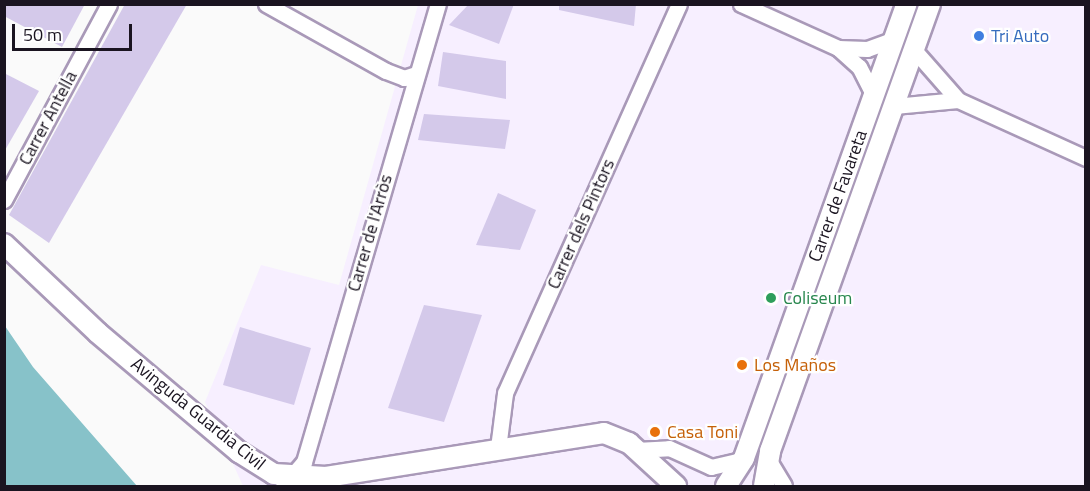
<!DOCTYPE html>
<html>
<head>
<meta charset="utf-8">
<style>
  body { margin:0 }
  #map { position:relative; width:1090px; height:491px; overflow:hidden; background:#fafafa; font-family:"Titillium Web",sans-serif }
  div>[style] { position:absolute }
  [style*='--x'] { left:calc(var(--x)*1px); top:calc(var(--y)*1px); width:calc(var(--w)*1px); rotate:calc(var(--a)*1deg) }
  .built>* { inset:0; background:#f7efff }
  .water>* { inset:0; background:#87c2c9 }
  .building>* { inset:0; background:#d4c9ea }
  .roads { filter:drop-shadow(2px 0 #a999b8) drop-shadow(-2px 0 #a999b8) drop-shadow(0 2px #a999b8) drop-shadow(0 -2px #a999b8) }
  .minor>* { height:15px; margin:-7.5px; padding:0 7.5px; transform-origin:7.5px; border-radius:7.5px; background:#fff }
  .tertiary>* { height:20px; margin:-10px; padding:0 10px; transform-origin:10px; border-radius:10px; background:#fff }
  .dots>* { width:16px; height:16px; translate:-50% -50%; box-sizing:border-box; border:3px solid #fff; border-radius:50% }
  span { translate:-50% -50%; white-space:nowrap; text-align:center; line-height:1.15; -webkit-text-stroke:4.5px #fff; paint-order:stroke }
  .shop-label { font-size:18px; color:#366cbe }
  .left { translate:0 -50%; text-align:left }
  .street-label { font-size:18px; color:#1a1420 }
  .leisure-label { font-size:18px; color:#27864d }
  .food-label { font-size:18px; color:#c56008 }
  .frame { position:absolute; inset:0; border:6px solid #1a1420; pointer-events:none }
  .scale { position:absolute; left:12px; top:24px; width:120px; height:27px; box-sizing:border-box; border:3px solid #1a1420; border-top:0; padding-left:8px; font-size:18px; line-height:21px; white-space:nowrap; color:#1a1420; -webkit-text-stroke:4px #fff; paint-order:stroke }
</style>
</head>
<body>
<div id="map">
  <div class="built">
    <i style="clip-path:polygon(418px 5px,1085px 5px,1085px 486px,243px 486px,205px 402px,261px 265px,339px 285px)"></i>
  </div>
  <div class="water">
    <i style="clip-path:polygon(5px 326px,33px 367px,137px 486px,5px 486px)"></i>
  </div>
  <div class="building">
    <i style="clip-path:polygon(4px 4px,85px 4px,62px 47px,4px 16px)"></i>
    <i style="clip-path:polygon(125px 4px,187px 4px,49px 243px,9px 215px)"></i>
    <i style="clip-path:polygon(469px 4px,514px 4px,499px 44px,449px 25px)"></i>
    <i style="clip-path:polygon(559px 4px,636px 4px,634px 26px,559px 10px)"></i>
    <i style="clip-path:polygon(443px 52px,506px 61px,506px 99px,438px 86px)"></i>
    <i style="clip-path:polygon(4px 73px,39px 91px,4px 152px)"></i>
    <i style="clip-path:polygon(424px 114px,510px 120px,505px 149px,418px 140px)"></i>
    <i style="clip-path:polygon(498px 193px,536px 210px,520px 250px,476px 245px)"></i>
    <i style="clip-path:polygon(424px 305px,482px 315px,444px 422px,388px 408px)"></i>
    <i style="clip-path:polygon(240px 327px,311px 348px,294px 405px,223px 385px)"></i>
  </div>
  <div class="roads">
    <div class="minor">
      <i style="--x:266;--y:4;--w:137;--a:29.2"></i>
      <i style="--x:386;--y:71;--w:19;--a:21"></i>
      <i style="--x:404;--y:78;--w:13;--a:-18"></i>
      <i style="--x:741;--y:4;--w:107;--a:24.4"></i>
      <i style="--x:874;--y:96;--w:33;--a:-117"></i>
      <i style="--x:859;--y:67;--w:28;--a:-138"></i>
      <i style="--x:838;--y:48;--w:29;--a:2"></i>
      <i style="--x:867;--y:49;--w:30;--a:-20"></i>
      <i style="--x:958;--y:100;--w:141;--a:24.4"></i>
      <i style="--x:894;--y:106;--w:64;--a:-5.4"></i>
      <i style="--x:958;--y:100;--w:67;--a:-131.3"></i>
      <i style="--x:4;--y:200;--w:222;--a:-61.8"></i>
      <i style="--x:498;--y:448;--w:55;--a:-82.7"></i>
      <i style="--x:505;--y:393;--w:426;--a:-65.9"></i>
      <i style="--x:636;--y:450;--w:33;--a:-3"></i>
      <i style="--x:669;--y:448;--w:46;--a:24.3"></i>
      <i style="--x:711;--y:467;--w:32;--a:-13"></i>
      <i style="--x:768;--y:459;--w:31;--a:59"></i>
      <i style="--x:283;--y:486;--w:32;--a:-49"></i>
      <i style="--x:304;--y:462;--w:477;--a:-73.7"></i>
    </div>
    <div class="tertiary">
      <i style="--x:4;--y:244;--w:129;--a:43.4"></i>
      <i style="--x:98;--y:333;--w:185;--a:40.2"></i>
      <i style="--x:239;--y:452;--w:41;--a:32.2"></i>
      <i style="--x:274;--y:474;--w:52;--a:3.3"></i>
      <i style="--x:326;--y:477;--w:281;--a:-9"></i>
      <i style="--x:604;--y:433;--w:27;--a:22"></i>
      <i style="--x:629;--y:443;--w:64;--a:42.5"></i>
      <i style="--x:726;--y:486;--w:33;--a:-57"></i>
      <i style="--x:744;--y:458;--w:482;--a:-70.3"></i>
      <i style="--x:764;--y:486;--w:36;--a:-80"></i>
      <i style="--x:770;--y:451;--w:475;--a:-70.3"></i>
    </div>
  </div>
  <div class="dots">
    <i style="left:979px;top:36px;background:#3f7fe0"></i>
    <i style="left:771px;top:298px;background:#2e9e5b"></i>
    <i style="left:742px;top:365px;background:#e8710a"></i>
    <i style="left:655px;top:432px;background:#e8710a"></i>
  </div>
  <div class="shop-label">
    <span class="left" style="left:991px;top:36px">Tri Auto</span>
  </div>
  <div class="street-label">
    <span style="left:48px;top:118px;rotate:-62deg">Carrer Antella</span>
    <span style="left:838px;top:196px;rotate:-70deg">Carrer de Favareta</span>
    <span style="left:581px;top:224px;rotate:-66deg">Carrer dels Pintors</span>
    <span style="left:370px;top:233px;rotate:-74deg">Carrer de l'Arròs</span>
    <span style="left:198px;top:414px;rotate:39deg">Avinguda Guardia Civil</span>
  </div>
  <div class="leisure-label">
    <span class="left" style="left:783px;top:298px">Coliseum</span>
  </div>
  <div class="food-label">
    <span class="left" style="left:754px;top:365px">Los Maños</span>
    <span class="left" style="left:667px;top:432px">Casa Toni</span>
  </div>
  <div class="frame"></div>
  <div class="scale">50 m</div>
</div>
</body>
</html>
